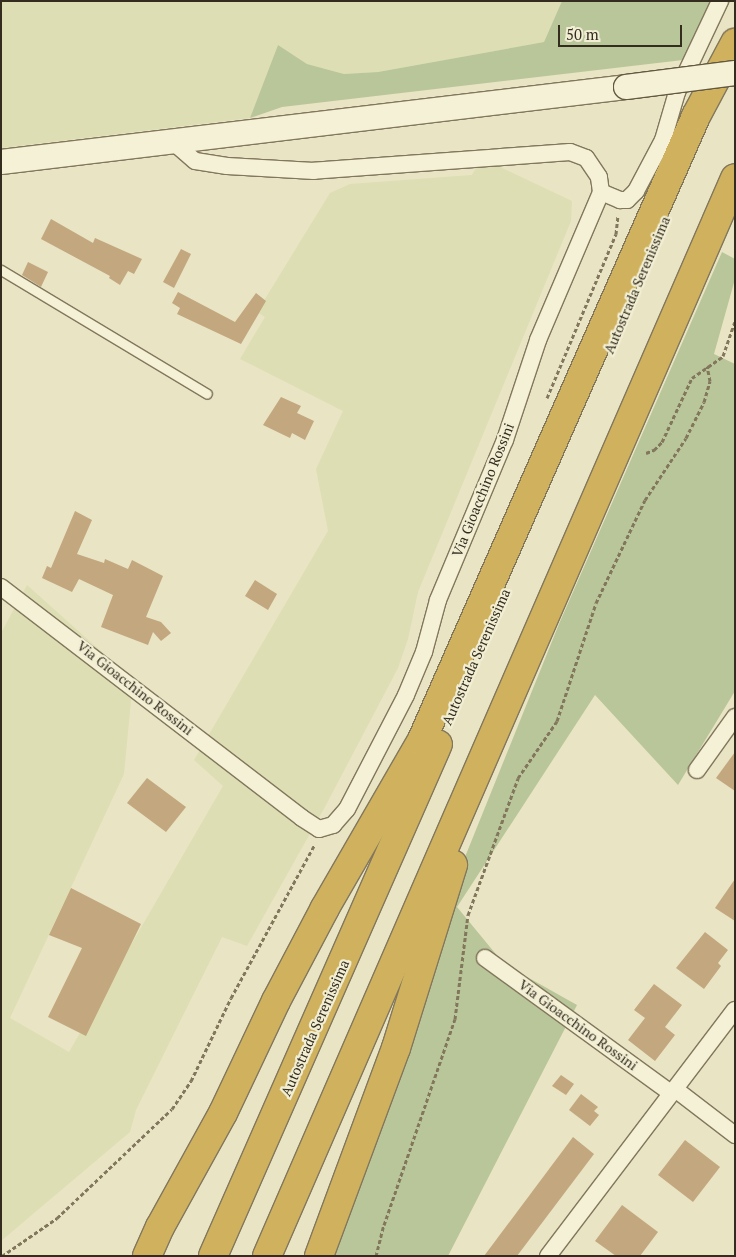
<!DOCTYPE html>
<html>
<head>
<meta charset="utf-8">
<style>
  body { margin:0 }
  #map { position:relative; width:736px; height:1257px; overflow:hidden; background:#e9e4c4; font-family:"PT Serif",serif }
  div>[style] { position:absolute }
  [style*='--x'] { left:calc(var(--x)*1px); top:calc(var(--y)*1px); width:calc(var(--w)*1px); rotate:calc(var(--a)*1deg) }
  .farmland>* { inset:0; background:#dddeb3 }
  .green>* { inset:0; background:#b9c699 }
  .building>* { inset:0; background:#c3a77e }
  .path>* { height:3px; margin-top:-1.5px; transform-origin:0; background:repeating-linear-gradient(90deg,#82775d 0 4px,transparent 0 6.5px) }
  .roads { filter:drop-shadow(1px 0 #82775d) drop-shadow(-1px 0 #82775d) drop-shadow(0 1px #82775d) drop-shadow(0 -1px #82775d) }
  .service>* { height:9px; margin:-4.5px; padding:0 4.5px; transform-origin:4.5px; border-radius:4.5px; background:#f5f1d6 }
  .minor>* { height:16px; margin:-8px; padding:0 8px; transform-origin:8px; border-radius:8px; background:#f5f1d6 }
  .secondary>* { height:24px; margin:-12px; padding:0 12px; transform-origin:12px; border-radius:12px; background:#f5f1d6 }
  .motorway>* { height:28px; margin:-14px; padding:0 14px; transform-origin:14px; border-radius:14px; background:#d0b25e }
  .bridges { filter:drop-shadow(1px 0 #635840) drop-shadow(-1px 0 #635840) drop-shadow(0 1px #635840) drop-shadow(0 -1px #635840) }
  .secondary-bridge>* { height:24px; margin:-12px; padding:0 12px; transform-origin:12px; border-radius:12px; background:#f5f1d6 }
  span { translate:-50% -50%; white-space:nowrap; text-align:center; line-height:1.15; -webkit-text-stroke:4.5px #f1eed3; paint-order:stroke }
  .street-label { font-size:14px; color:#332c1f }
  .frame { position:absolute; inset:0; border:2px solid #332c1f; pointer-events:none }
  .scale { position:absolute; left:558px; top:25px; width:124px; height:22px; box-sizing:border-box; border:2px solid #332c1f; border-top:0; padding-left:6px; font-size:15px; line-height:18px; white-space:nowrap; color:#332c1f; -webkit-text-stroke:4px #f1eed3; paint-order:stroke }
</style>
</head>
<body>
<div id="map">
  <div class="farmland">
    <i style="clip-path:polygon(1px 1px,562px 1px,544px 42px,378px 72px,344px 74px,307px 64px,278px 45px,250px 118px,1px 148px)"></i>
    <i style="clip-path:polygon(481px 158px,572px 201px,571px 221px,418px 592px,408px 639px,398px 668px,326px 805px,247px 946px,222px 937px,136px 1110px,130px 1132px,1px 1241px,1px 633px,27px 585px,133px 680px,124px 774px,10px 1018px,69px 1052px,223px 786px,194px 760px,328px 531px,316px 469px,343px 411px,240px 359px,265px 317px,257px 312px,330px 193px,350px 184px,472px 175px)"></i>
  </div>
  <div class="green">
    <i style="clip-path:polygon(562px 1px,726px 1px,693px 56px,683px 60px,282px 107px,250px 118px,278px 45px,307px 64px,344px 74px,378px 72px,544px 42px)"></i>
    <i style="clip-path:polygon(722px 252px,735px 259px,735px 279px,714px 354px,735px 364px,735px 691px,678px 785px,595px 695px,457px 907px,504px 964px,577px 1005px,448px 1256px,327px 1256px,465px 857px,559px 624px)"></i>
  </div>
  <div class="building">
    <i style="clip-path:polygon(51px 219px,93px 243px,95px 238px,142px 259px,134px 274px,128px 271px,120px 285px,109px 278px,110px 276px,41px 239px)"></i>
    <i style="clip-path:polygon(181px 249px,191px 254px,174px 288px,163px 282px)"></i>
    <i style="clip-path:polygon(28px 262px,48px 272px,41px 287px,22px 275px)"></i>
    <i style="clip-path:polygon(178px 292px,235px 322px,256px 293px,266px 301px,241px 344px,177px 314px,180px 308px,172px 303px)"></i>
    <i style="clip-path:polygon(281px 397px,301px 406px,297px 413px,314px 421px,305px 440px,292px 433px,290px 438px,263px 425px)"></i>
    <i style="clip-path:polygon(75px 511px,92px 520px,77px 554px,104px 563px,105px 559px,128px 569px,132px 560px,163px 576px,146px 617px,161px 622px,171px 633px,161px 641px,153px 632px,148px 645px,101px 627px,113px 595px,79px 579px,72px 592px,42px 578px,47px 566px,51px 568px)"></i>
    <i style="clip-path:polygon(255px 580px,277px 594px,268px 610px,245px 596px)"></i>
    <i style="clip-path:polygon(735px 752px,735px 791px,716px 778px)"></i>
    <i style="clip-path:polygon(147px 778px,186px 807px,166px 832px,127px 803px)"></i>
    <i style="clip-path:polygon(735px 879px,735px 921px,715px 908px)"></i>
    <i style="clip-path:polygon(71px 888px,141px 924px,86px 1036px,48px 1017px,82px 948px,49px 935px)"></i>
    <i style="clip-path:polygon(705px 932px,728px 950px,718px 963px,721px 966px,704px 989px,676px 968px)"></i>
    <i style="clip-path:polygon(654px 984px,682px 1005px,665px 1027px,675px 1035px,655px 1061px,628px 1040px,645px 1018px,634px 1010px)"></i>
    <i style="clip-path:polygon(561px 1075px,574px 1084px,566px 1095px,552px 1086px)"></i>
    <i style="clip-path:polygon(581px 1094px,598px 1107px,594px 1111px,599px 1115px,590px 1126px,569px 1110px)"></i>
    <i style="clip-path:polygon(573px 1137px,594px 1154px,517px 1256px,484px 1256px)"></i>
    <i style="clip-path:polygon(685px 1140px,720px 1167px,693px 1202px,658px 1175px)"></i>
    <i style="clip-path:polygon(622px 1205px,658px 1232px,640px 1256px,616px 1256px,595px 1241px)"></i>
  </div>
  <div class="path">
    <i style="--x:547;--y:398;--w:178;--a:-67.2"></i>
    <i style="--x:616;--y:234;--w:18;--a:-84"></i>
    <i style="--x:646;--y:453;--w:9;--a:-21"></i>
    <i style="--x:654;--y:450;--w:11;--a:-45"></i>
    <i style="--x:662;--y:442;--w:71;--a:-64.9"></i>
    <i style="--x:692;--y:378;--w:38;--a:-35"></i>
    <i style="--x:723;--y:356;--w:36;--a:-71"></i>
    <i style="--x:2;--y:1256;--w:67;--a:-34.6"></i>
    <i style="--x:57;--y:1218;--w:158;--a:-43.5"></i>
    <i style="--x:172;--y:1109;--w:34;--a:-56"></i>
    <i style="--x:191;--y:1081;--w:92;--a:-64.3"></i>
    <i style="--x:231;--y:998;--w:175;--a:-61.4"></i>
    <i style="--x:376;--y:1256;--w:32;--a:-76"></i>
    <i style="--x:384;--y:1225;--w:218;--a:-71"></i>
    <i style="--x:455;--y:1019;--w:105;--a:-82.9"></i>
    <i style="--x:468;--y:915;--w:146;--a:-69.9"></i>
    <i style="--x:518;--y:778;--w:69;--a:-55.6"></i>
    <i style="--x:557;--y:721;--w:124;--a:-71.7"></i>
    <i style="--x:596;--y:603;--w:114;--a:-64.6"></i>
    <i style="--x:645;--y:500;--w:74;--a:-56.5"></i>
    <i style="--x:686;--y:438;--w:40;--a:-63.4"></i>
    <i style="--x:704;--y:402;--w:22;--a:-74"></i>
    <i style="--x:710;--y:381;--w:15;--a:-101"></i>
  </div>
  <div class="roads">
    <div class="service">
      <i style="--x:1;--y:270;--w:240;--a:31"></i>
    </div>
    <div class="minor">
      <i style="--x:601;--y:192;--w:21;--a:23"></i>
      <i style="--x:620;--y:200;--w:7;--a:0"></i>
      <i style="--x:627;--y:200;--w:13;--a:-45"></i>
      <i style="--x:636;--y:191;--w:58;--a:-62.1"></i>
      <i style="--x:663;--y:140;--w:50;--a:-73.7"></i>
      <i style="--x:677;--y:92;--w:101;--a:-64.7"></i>
      <i style="--x:1;--y:587;--w:379;--a:37.5"></i>
      <i style="--x:302;--y:818;--w:20;--a:33"></i>
      <i style="--x:319;--y:829;--w:15;--a:-16"></i>
      <i style="--x:333;--y:825;--w:21;--a:-49"></i>
      <i style="--x:347;--y:809;--w:128;--a:-62.6"></i>
      <i style="--x:406;--y:695;--w:47;--a:-67.3"></i>
      <i style="--x:424;--y:652;--w:54;--a:-74.9"></i>
      <i style="--x:438;--y:600;--w:173;--a:-67.3"></i>
      <i style="--x:505;--y:440;--w:105;--a:-71.7"></i>
      <i style="--x:538;--y:340;--w:161;--a:-66.9"></i>
      <i style="--x:601;--y:192;--w:15;--a:-98"></i>
      <i style="--x:599;--y:177;--w:23;--a:-124"></i>
      <i style="--x:586;--y:158;--w:17;--a:-159"></i>
      <i style="--x:570;--y:152;--w:257;--a:175.8"></i>
      <i style="--x:314;--y:171;--w:87;--a:-176.7"></i>
      <i style="--x:227;--y:166;--w:32;--a:-171"></i>
      <i style="--x:195;--y:161;--w:29;--a:-139"></i>
      <i style="--x:697;--y:770;--w:65;--a:-54.4"></i>
      <i style="--x:485;--y:958;--w:230;--a:36"></i>
      <i style="--x:675;--y:1089;--w:76;--a:37.5"></i>
      <i style="--x:548;--y:1256;--w:309;--a:-52.8"></i>
    </div>
    <div class="secondary">
      <i style="--x:1;--y:162;--w:629;--a:-6.84"></i>
    </div>
    <div class="motorway">
      <i style="--x:147;--y:1256;--w:32;--a:-66"></i>
      <i style="--x:160;--y:1227;--w:130;--a:-61.1"></i>
      <i style="--x:223;--y:1113;--w:124;--a:-64.7"></i>
      <i style="--x:276;--y:1001;--w:105;--a:-62.2"></i>
      <i style="--x:325;--y:908;--w:192;--a:-60"></i>
      <i style="--x:421;--y:742;--w:684;--a:-66.28"></i>
      <i style="--x:696;--y:116;--w:83;--a:-61.9"></i>
      <i style="--x:213;--y:1256;--w:559;--a:-66.28"></i>
      <i style="--x:267;--y:1256;--w:1175;--a:-66.53"></i>
      <i style="--x:319;--y:1256;--w:222;--a:-69.7"></i>
      <i style="--x:396;--y:1048;--w:192;--a:-72.7"></i>
    </div>
  </div>
  <div class="bridges">
    <div class="secondary-bridge">
      <i style="--x:626;--y:87;--w:110;--a:-7.3"></i>
    </div>
  </div>
  <div class="street-label">
    <span style="left:637px;top:285px;rotate:-67deg">Autostrada Serenissima</span>
    <span style="left:483px;top:490px;rotate:-68deg">Via Gioacchino Rossini</span>
    <span style="left:476px;top:657px;rotate:-66deg">Autostrada Serenissima</span>
    <span style="left:135px;top:688px;rotate:38deg">Via Gioacchino Rossini</span>
    <span style="left:578px;top:1025px;rotate:36deg">Via Gioacchino Rossini</span>
    <span style="left:315px;top:1028px;rotate:-66deg">Autostrada Serenissima</span>
  </div>
  <div class="frame"></div>
  <div class="scale">50 m</div>
</div>
</body>
</html>
